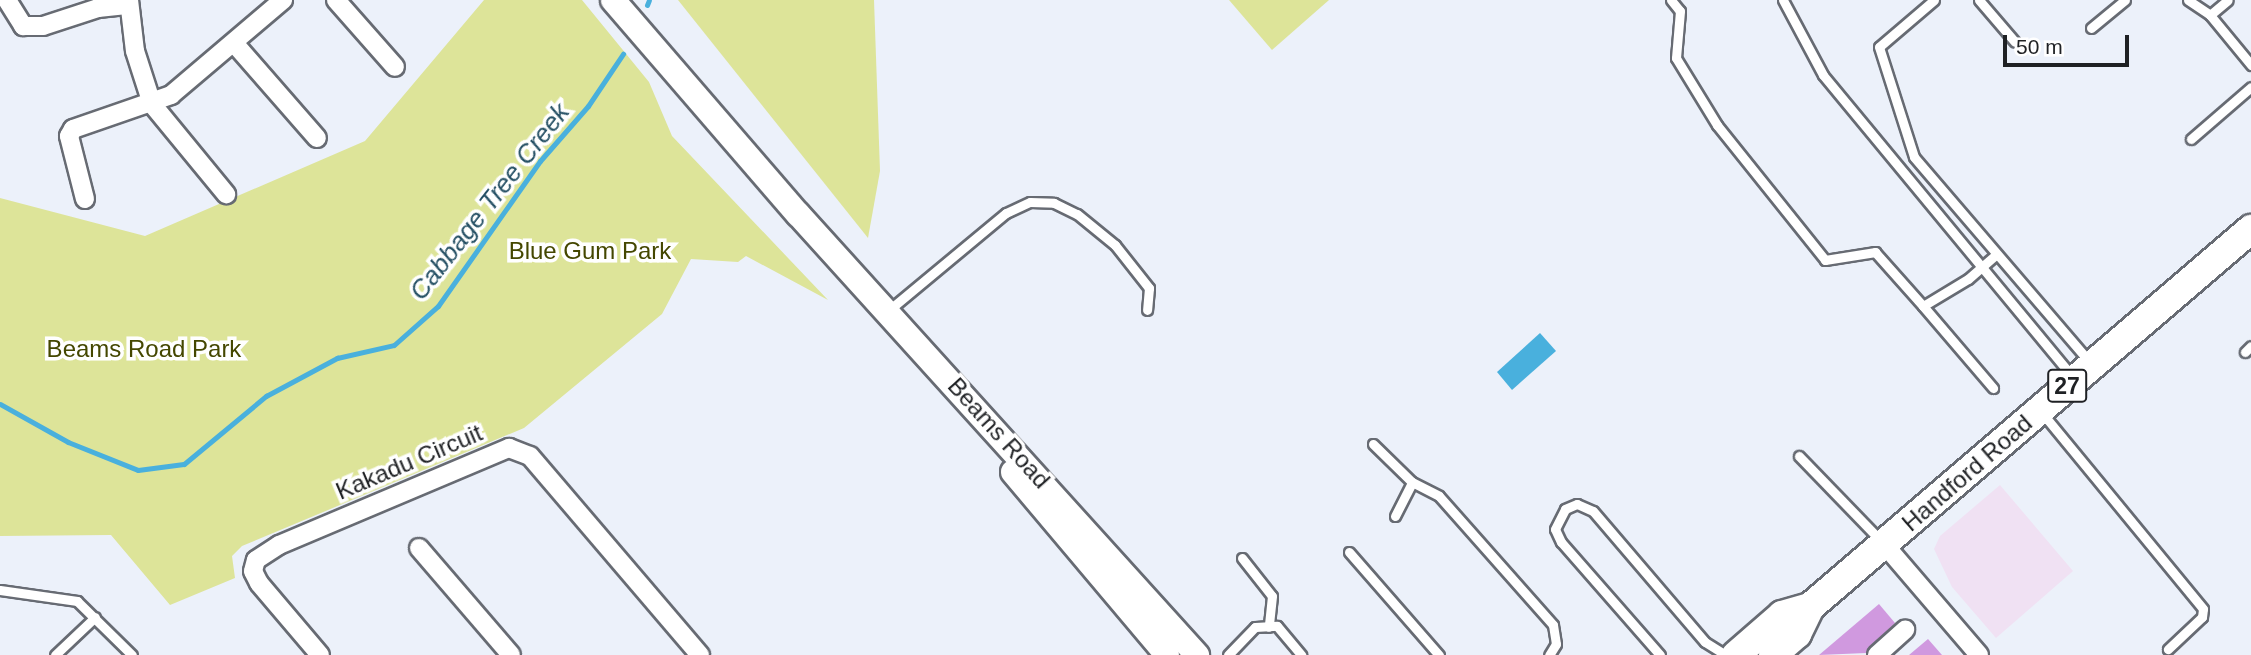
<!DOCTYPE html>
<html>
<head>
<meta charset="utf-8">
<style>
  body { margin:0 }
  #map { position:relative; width:2251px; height:655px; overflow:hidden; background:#ecf1fa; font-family:Arial,sans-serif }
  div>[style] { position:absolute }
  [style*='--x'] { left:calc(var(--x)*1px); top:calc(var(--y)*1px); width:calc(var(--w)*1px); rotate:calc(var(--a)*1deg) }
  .commercial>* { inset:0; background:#f0e1f3 }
  .green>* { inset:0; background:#dde499 }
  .water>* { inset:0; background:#49b0dd }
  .stream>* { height:5px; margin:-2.5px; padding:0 2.5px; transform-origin:2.5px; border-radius:2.5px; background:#49b0dd }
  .building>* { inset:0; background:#d099df }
  .roads { filter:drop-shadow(2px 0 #676b73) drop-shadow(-2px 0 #676b73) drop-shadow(0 2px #676b73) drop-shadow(0 -2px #676b73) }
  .service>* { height:9px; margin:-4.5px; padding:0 4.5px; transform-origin:4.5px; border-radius:4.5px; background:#fff }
  .minor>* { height:18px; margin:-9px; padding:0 9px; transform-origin:9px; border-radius:9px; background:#fff }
  .secondary>* { height:24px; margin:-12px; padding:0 12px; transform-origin:12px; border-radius:12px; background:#fff }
  .primary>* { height:28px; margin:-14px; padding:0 14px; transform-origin:14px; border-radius:14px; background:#fff }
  span { translate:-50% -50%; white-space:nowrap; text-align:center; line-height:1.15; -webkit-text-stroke:7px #fff; paint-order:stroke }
  .shield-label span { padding:2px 5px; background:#fff; border:2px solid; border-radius:5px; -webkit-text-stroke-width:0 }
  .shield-label { font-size:23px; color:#1f2124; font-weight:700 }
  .park-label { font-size:24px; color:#444700 }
  .street-label { font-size:24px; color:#1f2124 }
  .water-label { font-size:26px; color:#255064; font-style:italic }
  .scale { position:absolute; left:2003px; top:35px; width:126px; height:32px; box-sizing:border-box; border:4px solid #1f2124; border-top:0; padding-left:9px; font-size:21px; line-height:24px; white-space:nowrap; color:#1f2124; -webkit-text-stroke:5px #fff; paint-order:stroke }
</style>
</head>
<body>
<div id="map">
  <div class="commercial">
    <i style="clip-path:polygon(2000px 485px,2073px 571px,1996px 638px,1952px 587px,1934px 549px,1940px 536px)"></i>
  </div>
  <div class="green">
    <i style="clip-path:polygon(484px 0,582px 0,649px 82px,672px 136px,828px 300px,746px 256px,738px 262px,691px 259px,662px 314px,524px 428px,242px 546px,232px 556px,235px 578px,170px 605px,111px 535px,0 536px,0 198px,145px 236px,365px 141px)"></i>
    <i style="clip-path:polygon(678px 0,874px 0,880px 171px,868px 238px)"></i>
    <i style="clip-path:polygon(1229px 0,1329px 0,1272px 50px)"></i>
  </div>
  <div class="water">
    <i style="clip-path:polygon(1540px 333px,1556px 351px,1512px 390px,1497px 372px)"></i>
  </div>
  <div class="stream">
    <i style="--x:647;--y:5;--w:5;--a:-68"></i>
    <i style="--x:0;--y:404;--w:78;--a:29.2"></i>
    <i style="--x:68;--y:442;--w:75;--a:21.8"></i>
    <i style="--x:138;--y:470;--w:46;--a:-7.4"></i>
    <i style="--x:184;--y:464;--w:107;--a:-39.7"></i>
    <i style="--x:266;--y:396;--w:81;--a:-28.2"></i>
    <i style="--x:337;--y:358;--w:58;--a:-12.8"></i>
    <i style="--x:394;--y:345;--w:59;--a:-41.6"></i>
    <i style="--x:438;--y:306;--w:177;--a:-54.9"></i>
    <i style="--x:540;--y:161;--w:73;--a:-48.9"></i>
    <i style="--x:588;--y:106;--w:63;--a:-56.1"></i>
  </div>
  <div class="building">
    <i style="clip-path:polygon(1879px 604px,1895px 623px,1866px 653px,1819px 655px)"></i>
    <i style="clip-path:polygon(1928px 639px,1942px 655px,1909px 655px)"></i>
  </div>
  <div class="roads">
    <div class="service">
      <i style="--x:1671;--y:0;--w:14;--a:51"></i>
      <i style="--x:1680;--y:11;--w:47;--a:94.9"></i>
      <i style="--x:1676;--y:58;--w:79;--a:58.5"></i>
      <i style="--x:1717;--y:125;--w:173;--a:51.3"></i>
      <i style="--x:1825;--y:260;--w:51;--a:-9.1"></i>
      <i style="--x:1875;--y:252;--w:72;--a:48.4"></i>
      <i style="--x:1923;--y:306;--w:52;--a:-31"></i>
      <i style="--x:1968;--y:279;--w:37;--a:-41"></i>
      <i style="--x:1783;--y:0;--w:85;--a:61.9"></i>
      <i style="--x:1823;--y:75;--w:392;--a:50.4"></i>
      <i style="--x:1934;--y:0;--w:72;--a:139.5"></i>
      <i style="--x:1879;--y:47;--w:115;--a:72.3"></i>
      <i style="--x:1914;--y:157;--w:269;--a:49.4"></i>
      <i style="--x:1979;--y:0;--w:55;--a:49.4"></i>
      <i style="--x:2188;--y:0;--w:27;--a:34"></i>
      <i style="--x:2210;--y:15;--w:65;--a:50.6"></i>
      <i style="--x:2210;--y:15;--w:23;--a:-40"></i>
      <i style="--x:2091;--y:28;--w:44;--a:-39.5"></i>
      <i style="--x:2191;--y:139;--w:79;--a:-40.9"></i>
      <i style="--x:1923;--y:306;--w:108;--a:49.5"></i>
      <i style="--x:889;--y:310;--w:152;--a:-39.7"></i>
      <i style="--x:1006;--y:213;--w:26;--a:-25"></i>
      <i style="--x:1030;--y:202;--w:24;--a:2"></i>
      <i style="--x:1054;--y:203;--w:25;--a:26"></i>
      <i style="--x:1077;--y:214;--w:49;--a:39.2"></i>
      <i style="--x:1115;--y:245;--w:55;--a:51.7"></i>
      <i style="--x:1149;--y:288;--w:22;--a:95"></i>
      <i style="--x:2245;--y:352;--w:8;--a:-45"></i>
      <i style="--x:2043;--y:414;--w:252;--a:50.6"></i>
      <i style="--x:2203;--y:609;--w:8;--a:97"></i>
      <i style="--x:2202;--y:617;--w:47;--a:136.7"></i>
      <i style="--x:1373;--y:444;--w:54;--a:44.3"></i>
      <i style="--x:1412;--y:482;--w:30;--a:27"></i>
      <i style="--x:1439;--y:496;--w:172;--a:48.5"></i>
      <i style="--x:1553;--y:625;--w:19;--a:81"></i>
      <i style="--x:1556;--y:644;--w:13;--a:122"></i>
      <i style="--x:1799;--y:456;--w:117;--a:46"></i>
      <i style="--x:1395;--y:516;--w:38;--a:-63"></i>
      <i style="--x:1349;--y:552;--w:137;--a:48.9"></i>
      <i style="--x:1242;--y:558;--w:48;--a:51.7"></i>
      <i style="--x:1272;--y:596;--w:31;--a:96"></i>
      <i style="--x:0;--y:590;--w:78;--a:8.1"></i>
      <i style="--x:77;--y:601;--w:77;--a:44.5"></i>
      <i style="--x:55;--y:655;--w:55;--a:-43.5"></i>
      <i style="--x:1228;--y:655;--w:39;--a:-46"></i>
      <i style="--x:1255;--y:627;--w:22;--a:-3"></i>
      <i style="--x:1277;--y:626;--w:38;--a:50"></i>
      <i style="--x:1660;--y:655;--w:150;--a:-131.2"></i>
      <i style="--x:1561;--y:542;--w:14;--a:-115"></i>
      <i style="--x:1555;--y:529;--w:22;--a:-63"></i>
      <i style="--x:1565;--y:509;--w:13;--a:-23"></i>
      <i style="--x:1577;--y:504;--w:17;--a:24"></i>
      <i style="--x:1593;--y:511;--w:172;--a:49.5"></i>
      <i style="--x:1705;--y:642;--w:25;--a:32"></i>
    </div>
    <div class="minor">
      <i style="--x:7;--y:0;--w:31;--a:58"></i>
      <i style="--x:23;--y:26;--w:20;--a:0"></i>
      <i style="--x:43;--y:26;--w:58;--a:-18.1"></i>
      <i style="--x:98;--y:8;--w:31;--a:-6"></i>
      <i style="--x:129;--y:0;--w:51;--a:83.3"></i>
      <i style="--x:135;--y:51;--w:56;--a:72.2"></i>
      <i style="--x:152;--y:104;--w:117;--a:50.6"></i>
      <i style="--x:336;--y:0;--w:89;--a:48.6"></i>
      <i style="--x:234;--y:43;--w:126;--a:48.9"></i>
      <i style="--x:85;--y:199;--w:65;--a:-104.3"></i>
      <i style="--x:69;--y:136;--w:8;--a:-60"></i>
      <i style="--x:73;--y:129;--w:104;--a:-19.1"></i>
      <i style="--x:171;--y:95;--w:147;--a:-40.3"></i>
      <i style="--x:1884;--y:544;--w:146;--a:49.4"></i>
      <i style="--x:419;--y:548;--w:141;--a:49.3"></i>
      <i style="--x:320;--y:655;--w:94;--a:-130.3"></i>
      <i style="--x:259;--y:583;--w:13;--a:-117"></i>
      <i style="--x:253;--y:571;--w:11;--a:-75"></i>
      <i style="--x:256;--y:560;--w:27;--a:-33"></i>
      <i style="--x:279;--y:545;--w:250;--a:-22.9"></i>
      <i style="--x:509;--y:448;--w:22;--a:21"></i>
      <i style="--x:530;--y:456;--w:262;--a:49.5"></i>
      <i style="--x:1877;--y:655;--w:38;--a:-42"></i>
    </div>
    <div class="secondary">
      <i style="--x:613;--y:0;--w:283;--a:49.2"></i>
      <i style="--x:798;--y:214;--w:595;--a:47.86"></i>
      <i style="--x:1013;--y:472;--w:239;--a:49.9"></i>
    </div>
    <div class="primary">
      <i style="--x:1736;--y:655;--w:61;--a:-41"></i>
      <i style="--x:1782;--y:615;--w:29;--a:-16"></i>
      <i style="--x:1810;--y:607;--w:581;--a:-40.6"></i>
      <i style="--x:1773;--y:655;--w:32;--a:-41"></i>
      <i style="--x:1797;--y:634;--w:30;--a:-64"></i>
    </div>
  </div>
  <div class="shield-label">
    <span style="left:2067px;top:386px">27</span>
  </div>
  <div class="park-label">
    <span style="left:590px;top:251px">Blue Gum Park</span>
    <span style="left:144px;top:349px">Beams Road Park</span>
  </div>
  <div class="street-label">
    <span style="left:999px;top:433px;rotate:48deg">Beams Road</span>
    <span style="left:409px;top:462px;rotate:-23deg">Kakadu Circuit</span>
    <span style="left:1967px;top:473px;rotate:-41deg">Handford Road</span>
  </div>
  <div class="water-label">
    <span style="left:490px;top:202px;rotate:-52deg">Cabbage Tree Creek</span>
  </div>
  <div class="scale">50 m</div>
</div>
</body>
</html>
